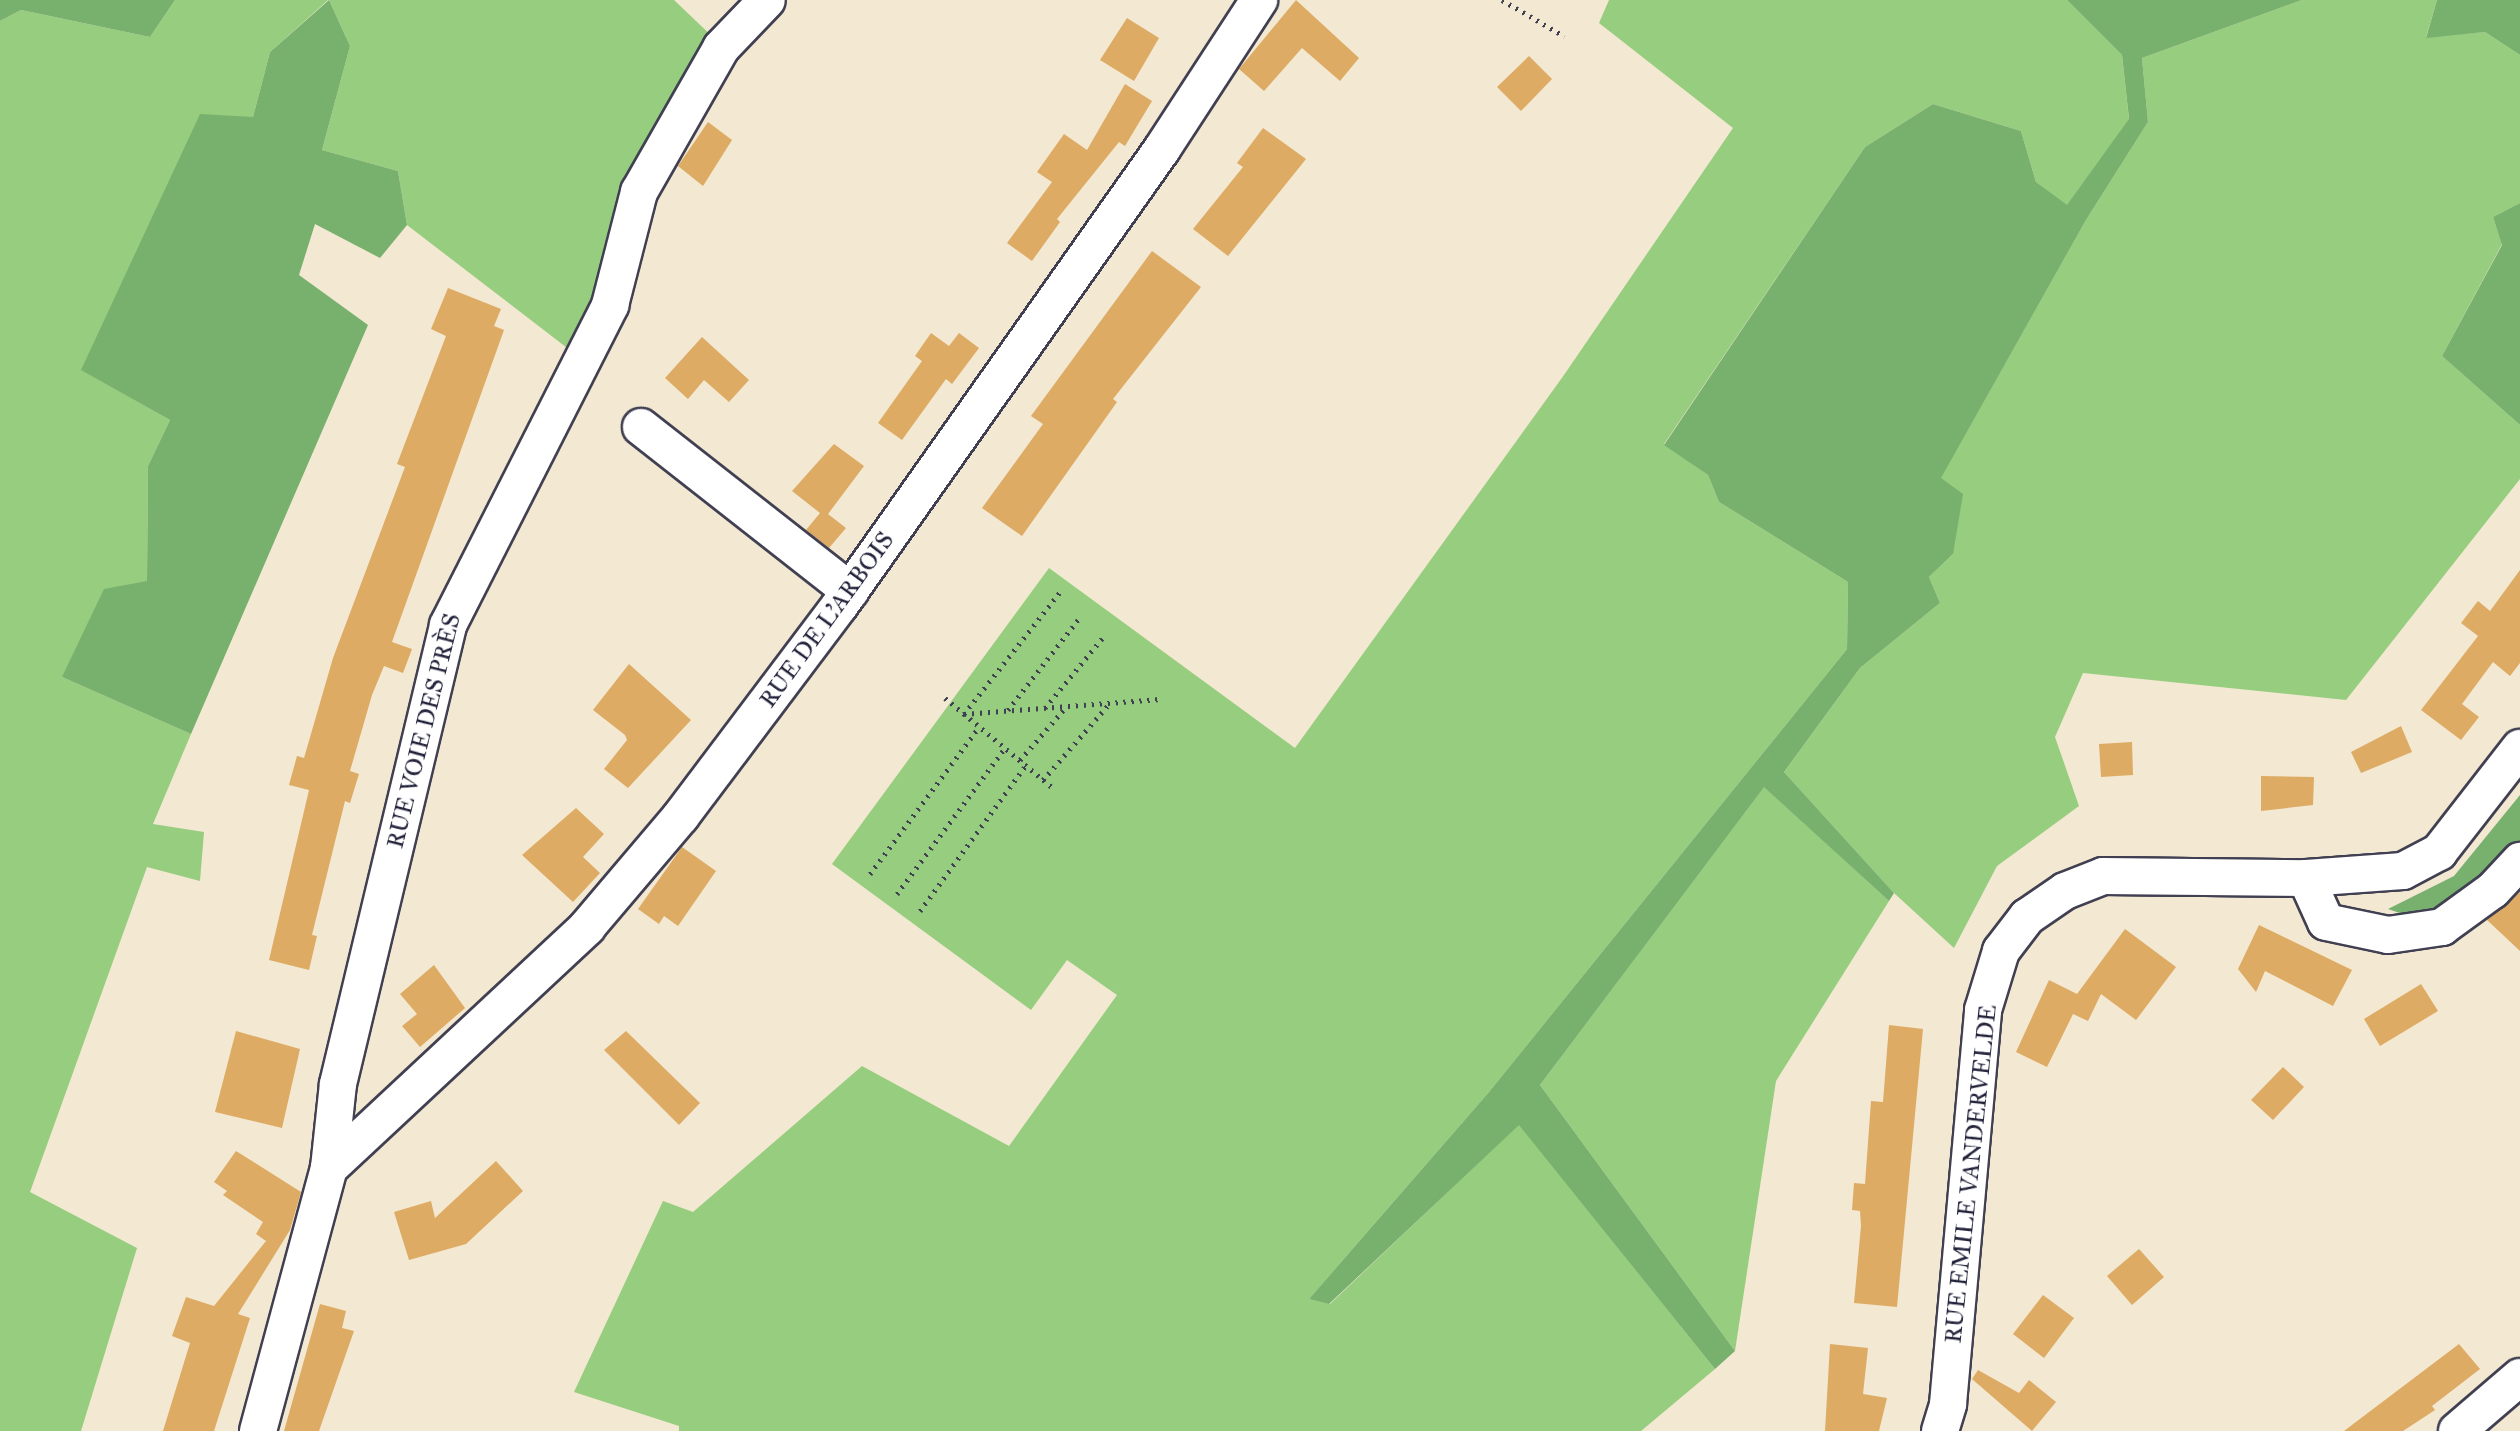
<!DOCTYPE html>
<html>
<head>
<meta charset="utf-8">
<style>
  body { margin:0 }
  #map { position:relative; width:2520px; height:1431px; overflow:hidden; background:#f3e8d1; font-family:"IM FELL Great Primer",serif }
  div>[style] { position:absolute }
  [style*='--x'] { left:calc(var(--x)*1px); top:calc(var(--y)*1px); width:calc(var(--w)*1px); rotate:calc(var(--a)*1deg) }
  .green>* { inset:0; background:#96cd7f }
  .forest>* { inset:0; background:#78b06e }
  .building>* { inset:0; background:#ddab64 }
  .path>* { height:5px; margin-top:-2.5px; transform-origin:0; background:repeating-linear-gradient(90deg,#414052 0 2px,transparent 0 8px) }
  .roads { filter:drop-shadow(2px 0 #414052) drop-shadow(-2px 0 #414052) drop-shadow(0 2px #414052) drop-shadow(0 -2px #414052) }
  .minor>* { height:36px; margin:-18px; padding:0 18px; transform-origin:18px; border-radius:18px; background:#fff }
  span { translate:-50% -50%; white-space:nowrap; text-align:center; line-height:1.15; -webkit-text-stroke:6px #fff; paint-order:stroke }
  .street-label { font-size:24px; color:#22223b }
</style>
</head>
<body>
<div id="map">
  <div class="green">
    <i style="clip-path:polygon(175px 0,328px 0,270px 52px,253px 117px,82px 370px,170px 420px,148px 466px,147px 581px,62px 677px,191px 734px,153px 824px,204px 832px,200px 881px,147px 867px,30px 1192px,137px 1248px,81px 1431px,0 1431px,0 21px,21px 10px,150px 37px)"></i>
    <i style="clip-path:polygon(329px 0,674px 0,718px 42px,575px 354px,407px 225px,398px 171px,322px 150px,350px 46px)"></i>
    <i style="clip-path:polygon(1609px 0,2067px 0,2122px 55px,2129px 120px,2067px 206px,2036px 182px,2021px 131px,1933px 104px,1865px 147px,1664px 444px,1708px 475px,1719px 502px,1848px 582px,1847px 649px,1489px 1092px,1309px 1299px,1330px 1304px,1519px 1124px,1715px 1369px,1641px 1431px,679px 1431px,679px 1426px,574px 1392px,663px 1201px,693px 1212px,862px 1066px,1009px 1146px,1117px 995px,1067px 960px,1031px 1010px,832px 864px,1049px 568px,1295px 748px,1564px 375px,1733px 128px,1599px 23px)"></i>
    <i style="clip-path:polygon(2302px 0,2437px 0,2426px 37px,2485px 32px,2520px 55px,2520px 203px,2493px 217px,2502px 244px,2442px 356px,2520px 425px,2520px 479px,2346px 700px,2083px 673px,2055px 737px,2079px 806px,1997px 866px,1954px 948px,1894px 893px,1784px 772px,1860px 668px,1940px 603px,1929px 577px,1953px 554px,1940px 479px,2086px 220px,2148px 122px,2142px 58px)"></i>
    <i style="clip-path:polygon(1764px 786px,1889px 901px,1776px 1081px,1735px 1351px,1540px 1085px)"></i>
  </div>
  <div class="forest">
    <i style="clip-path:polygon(0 0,175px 0,150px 37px,21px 10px,0 21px)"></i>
    <i style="clip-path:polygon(329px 0,350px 46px,322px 150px,398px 171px,407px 225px,380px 258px,315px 224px,299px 275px,368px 325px,191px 734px,62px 677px,104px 589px,147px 581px,148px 466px,170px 420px,81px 370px,200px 114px,253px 117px,270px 52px)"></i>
    <i style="clip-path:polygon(2067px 0,2302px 0,2142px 58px,2148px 122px,2086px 220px,1941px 478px,1963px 494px,1953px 554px,1929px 577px,1940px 603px,1860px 668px,1784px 772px,1894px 893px,1889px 901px,1764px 787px,1540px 1085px,1735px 1351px,1715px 1369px,1519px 1125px,1329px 1304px,1309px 1299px,1489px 1092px,1847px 649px,1848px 582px,1719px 502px,1708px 475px,1664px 445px,1865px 147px,1933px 104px,2021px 131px,2036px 182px,2067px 205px,2129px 119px,2122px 55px)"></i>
    <i style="clip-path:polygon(2437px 0,2520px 0,2520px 55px,2485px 32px,2426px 38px)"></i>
    <i style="clip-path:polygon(2520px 203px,2520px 425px,2442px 356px,2502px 245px,2493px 217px)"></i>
    <i style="clip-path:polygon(2520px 795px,2520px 844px,2469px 901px,2429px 923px,2388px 909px,2454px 876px)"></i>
  </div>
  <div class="building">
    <i style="clip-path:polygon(1296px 0,1359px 58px,1340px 81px,1302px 48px,1264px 91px,1239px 69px)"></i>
    <i style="clip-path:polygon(1127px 18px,1159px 38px,1134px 81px,1100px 60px)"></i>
    <i style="clip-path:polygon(1529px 56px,1552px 79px,1521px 111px,1497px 87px)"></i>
    <i style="clip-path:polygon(1125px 84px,1152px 101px,1125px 146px,1119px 142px,1057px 219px,1060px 222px,1032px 261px,1007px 243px,1052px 182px,1037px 172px,1064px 134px,1087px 150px)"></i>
    <i style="clip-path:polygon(708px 122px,732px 140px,703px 186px,678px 166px)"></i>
    <i style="clip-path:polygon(1263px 128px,1306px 159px,1228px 256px,1193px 229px,1243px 167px,1237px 163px)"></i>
    <i style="clip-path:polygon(1152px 251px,1201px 287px,1113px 399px,1117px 402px,1022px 536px,982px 508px,1043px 424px,1031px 416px)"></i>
    <i style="clip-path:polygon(448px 288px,501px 309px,494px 326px,504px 330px,392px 642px,412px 649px,403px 673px,384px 666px,372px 695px,350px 771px,359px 774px,350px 803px,345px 801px,312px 935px,317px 936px,309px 970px,269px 960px,309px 790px,289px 785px,297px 756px,304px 758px,333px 658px,405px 467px,397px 464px,446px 336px,431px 329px)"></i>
    <i style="clip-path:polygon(931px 333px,949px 346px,959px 333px,979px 348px,952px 384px,946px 379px,902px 440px,878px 423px,922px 361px,915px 356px)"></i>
    <i style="clip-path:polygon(702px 337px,749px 380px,729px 402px,704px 380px,688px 399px,665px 378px)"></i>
    <i style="clip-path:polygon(834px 444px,864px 466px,828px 514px,846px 528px,829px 548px,806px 530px,820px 513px,792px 491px)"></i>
    <i style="clip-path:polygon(2520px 570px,2520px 663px,2510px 676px,2493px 662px,2462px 704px,2479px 717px,2461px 740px,2421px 710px,2478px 636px,2461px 623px,2478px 601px,2490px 611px)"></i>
    <i style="clip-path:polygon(629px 664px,691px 720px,628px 788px,604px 769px,627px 740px,625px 735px,593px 710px)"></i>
    <i style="clip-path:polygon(2401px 726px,2412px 752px,2361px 773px,2351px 752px)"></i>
    <i style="clip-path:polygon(2132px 742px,2133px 775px,2101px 777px,2099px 744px)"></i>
    <i style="clip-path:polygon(2261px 776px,2314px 777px,2313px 805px,2261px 811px)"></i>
    <i style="clip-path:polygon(576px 808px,604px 834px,583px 857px,600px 873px,573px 902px,522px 855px)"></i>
    <i style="clip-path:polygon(682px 847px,716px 871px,678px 926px,664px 916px,659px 924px,638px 909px)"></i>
    <i style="clip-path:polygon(2520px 892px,2520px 951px,2487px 920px)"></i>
    <i style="clip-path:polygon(2259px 925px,2352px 970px,2333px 1006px,2265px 971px,2256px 992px,2238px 969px)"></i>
    <i style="clip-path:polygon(2125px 929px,2176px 967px,2136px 1020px,2101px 994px,2088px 1021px,2073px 1014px,2047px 1067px,2016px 1052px,2049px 980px,2077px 994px)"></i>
    <i style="clip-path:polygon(434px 965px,465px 1008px,420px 1047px,402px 1026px,417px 1014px,400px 994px)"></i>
    <i style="clip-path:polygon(2421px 984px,2438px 1011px,2380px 1046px,2364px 1019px)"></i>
    <i style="clip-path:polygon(1889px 1025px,1923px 1029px,1897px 1307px,1854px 1303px,1861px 1226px,1860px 1211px,1852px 1210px,1854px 1183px,1865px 1184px,1871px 1101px,1883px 1102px)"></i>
    <i style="clip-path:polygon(236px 1031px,300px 1049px,282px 1128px,215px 1112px)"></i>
    <i style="clip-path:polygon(626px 1031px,700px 1103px,679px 1125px,604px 1050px)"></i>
    <i style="clip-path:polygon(2283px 1067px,2304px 1087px,2273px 1120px,2251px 1100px)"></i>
    <i style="clip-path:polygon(236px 1151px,301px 1192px,290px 1230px,238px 1314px,250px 1318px,214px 1431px,163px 1431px,190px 1343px,172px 1336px,186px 1297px,214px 1306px,266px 1241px,256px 1234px,263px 1222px,223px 1195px,227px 1191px,214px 1182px)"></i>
    <i style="clip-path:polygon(496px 1161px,523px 1191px,466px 1244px,409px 1260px,394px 1212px,431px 1201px,435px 1218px)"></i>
    <i style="clip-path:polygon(2139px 1249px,2164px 1277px,2132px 1305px,2107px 1276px)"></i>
    <i style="clip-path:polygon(2043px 1295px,2074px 1318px,2044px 1358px,2013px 1334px)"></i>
    <i style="clip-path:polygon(320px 1304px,346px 1311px,342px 1328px,354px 1331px,319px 1431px,284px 1431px)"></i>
    <i style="clip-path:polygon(1830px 1344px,1868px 1348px,1863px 1394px,1887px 1398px,1879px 1431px,1825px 1431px)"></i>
    <i style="clip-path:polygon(2459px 1344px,2480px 1369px,2432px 1406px,2435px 1410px,2403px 1431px,2344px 1431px)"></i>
    <i style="clip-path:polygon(1978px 1370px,2019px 1393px,2029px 1380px,2056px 1402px,2032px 1431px,1972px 1379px)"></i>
  </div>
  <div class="path">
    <i style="--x:1502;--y:0;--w:72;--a:30.1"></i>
    <i style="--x:945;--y:698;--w:141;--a:39.8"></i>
    <i style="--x:1045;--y:708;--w:94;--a:-50.6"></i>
    <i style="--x:1008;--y:710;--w:119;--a:-52.2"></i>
    <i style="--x:964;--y:714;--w:197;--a:-4.4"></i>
    <i style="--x:964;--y:714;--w:155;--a:-51.8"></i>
    <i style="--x:1020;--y:760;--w:70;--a:-49"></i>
    <i style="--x:1043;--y:780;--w:102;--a:-49"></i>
    <i style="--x:870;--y:874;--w:183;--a:-53.4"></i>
    <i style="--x:897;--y:894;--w:182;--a:-53.5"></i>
    <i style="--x:920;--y:911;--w:180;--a:-54"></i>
  </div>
  <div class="roads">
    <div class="minor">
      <i style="--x:641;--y:427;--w:266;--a:38.1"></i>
      <i style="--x:2306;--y:878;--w:48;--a:65.6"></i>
      <i style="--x:2326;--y:922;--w:63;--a:11.8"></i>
      <i style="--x:2388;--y:935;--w:55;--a:-8.4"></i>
      <i style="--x:2442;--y:927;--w:63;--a:-36"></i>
      <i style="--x:2493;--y:890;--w:40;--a:-47"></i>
      <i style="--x:329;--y:1168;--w:353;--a:-43"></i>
      <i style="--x:587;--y:927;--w:145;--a:-49.7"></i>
      <i style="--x:681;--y:816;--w:264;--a:-53"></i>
      <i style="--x:840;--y:605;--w:558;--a:-54.77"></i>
      <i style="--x:1162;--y:149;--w:178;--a:-56.9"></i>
      <i style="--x:258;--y:1431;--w:272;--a:-74.9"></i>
      <i style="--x:329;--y:1168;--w:84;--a:-83.9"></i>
      <i style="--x:338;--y:1084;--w:472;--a:-76.5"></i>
      <i style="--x:448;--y:625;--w:359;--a:-63.1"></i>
      <i style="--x:610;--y:305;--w:117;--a:-75.6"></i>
      <i style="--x:639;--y:192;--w:166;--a:-60.3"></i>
      <i style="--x:721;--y:48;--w:66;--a:-46.2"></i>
      <i style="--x:1940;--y:1431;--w:28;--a:-73"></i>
      <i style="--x:1948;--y:1404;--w:396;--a:-84.9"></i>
      <i style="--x:1983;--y:1010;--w:62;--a:-73"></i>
      <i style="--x:2001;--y:951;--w:43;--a:-52.6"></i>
      <i style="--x:2027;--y:917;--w:46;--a:-34.4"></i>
      <i style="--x:2065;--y:891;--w:41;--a:-21.5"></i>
      <i style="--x:2103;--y:876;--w:203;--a:0.6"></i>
      <i style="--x:2306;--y:878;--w:97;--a:-4.1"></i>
      <i style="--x:2403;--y:871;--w:41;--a:-27.8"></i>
      <i style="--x:2439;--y:852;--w:132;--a:-52.1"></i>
      <i style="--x:2457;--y:1431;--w:83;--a:-40.6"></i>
    </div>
  </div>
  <div class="street-label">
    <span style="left:827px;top:620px;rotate:-54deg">RUE DE L'ARBOIS</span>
    <span style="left:424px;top:731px;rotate:-76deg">RUE VOIE DES PRÈS</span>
    <span style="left:1971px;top:1174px;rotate:-84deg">RUE EMILE VANDERVELDE</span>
  </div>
</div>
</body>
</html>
